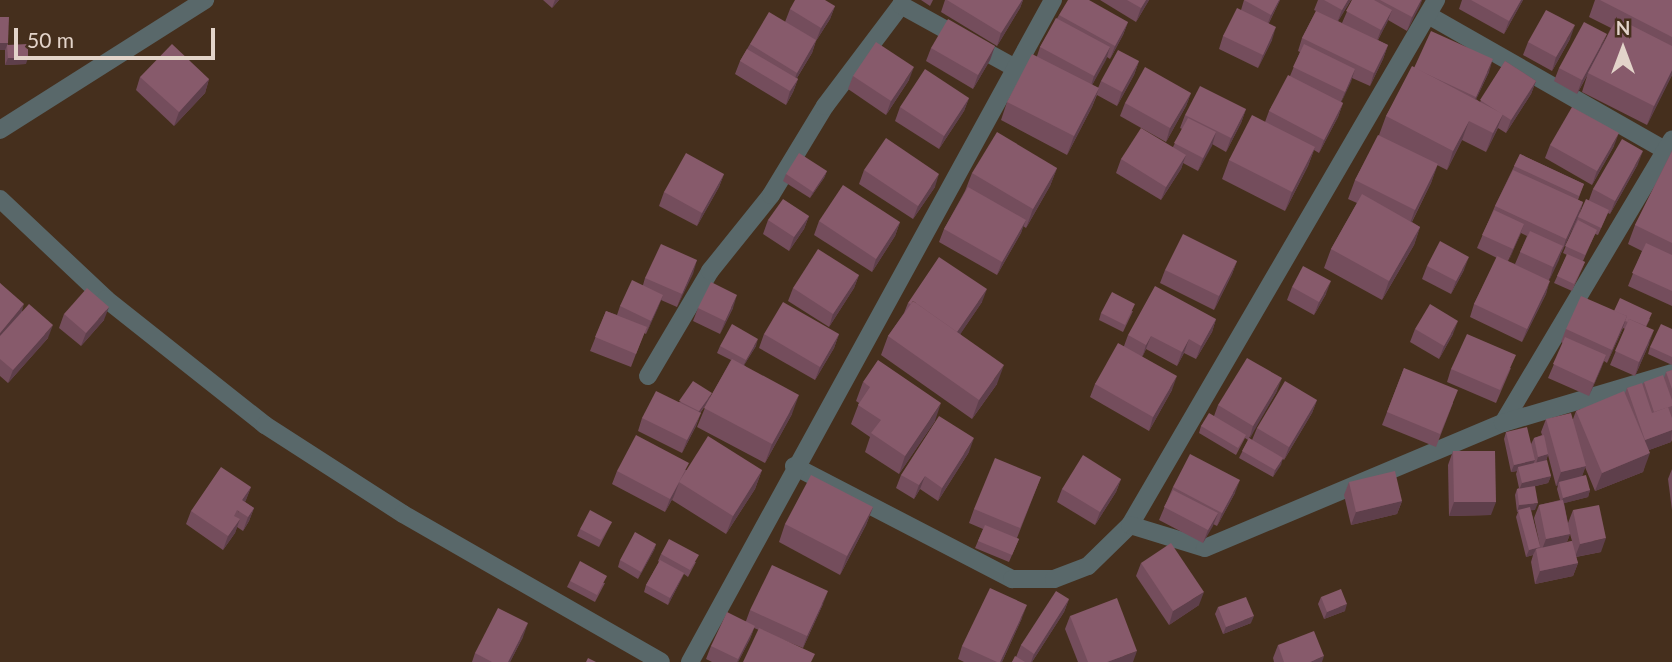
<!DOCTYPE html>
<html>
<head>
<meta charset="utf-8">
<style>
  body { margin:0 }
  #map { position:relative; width:1672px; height:662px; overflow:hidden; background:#452f1d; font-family:Lato,sans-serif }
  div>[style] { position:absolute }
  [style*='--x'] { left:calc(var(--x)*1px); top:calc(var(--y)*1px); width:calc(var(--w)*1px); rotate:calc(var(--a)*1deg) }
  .street>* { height:18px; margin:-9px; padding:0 9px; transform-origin:9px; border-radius:9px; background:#59686a }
  .wall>* { inset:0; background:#744d5c }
  .shaded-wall>* { inset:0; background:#5e3f4b }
  .building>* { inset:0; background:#875a6b }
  span { translate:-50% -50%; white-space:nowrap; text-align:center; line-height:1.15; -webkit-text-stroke:6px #452f1d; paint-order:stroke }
  .north { position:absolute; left:1588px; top:14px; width:70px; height:70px; -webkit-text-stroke:5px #452f1d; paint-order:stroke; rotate:0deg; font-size:19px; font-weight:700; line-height:28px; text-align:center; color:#e3d4ca }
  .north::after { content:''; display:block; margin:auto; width:24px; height:32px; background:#e3d4ca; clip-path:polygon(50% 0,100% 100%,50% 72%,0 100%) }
  .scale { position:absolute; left:14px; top:28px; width:201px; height:32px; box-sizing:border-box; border:4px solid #e3d4ca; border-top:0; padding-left:9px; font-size:21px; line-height:24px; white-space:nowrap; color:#e3d4ca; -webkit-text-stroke:5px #452f1d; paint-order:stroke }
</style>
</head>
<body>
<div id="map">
  <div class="street">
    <i style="--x:1428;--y:15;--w:281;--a:29.7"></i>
    <i style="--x:0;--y:130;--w:243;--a:-32.4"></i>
    <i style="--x:0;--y:199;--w:146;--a:43.3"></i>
    <i style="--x:106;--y:299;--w:203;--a:38.4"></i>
    <i style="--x:265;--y:425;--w:164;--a:32.8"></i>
    <i style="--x:403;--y:514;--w:297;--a:29.8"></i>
    <i style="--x:648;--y:376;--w:122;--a:-59.4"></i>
    <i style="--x:710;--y:271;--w:97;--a:-51.2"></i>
    <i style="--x:771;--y:195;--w:104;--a:-58.8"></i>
    <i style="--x:825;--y:106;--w:126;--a:-53"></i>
    <i style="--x:901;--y:5;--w:130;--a:28.9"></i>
    <i style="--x:1503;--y:423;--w:330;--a:-59.2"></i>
    <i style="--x:794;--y:466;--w:246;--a:27.4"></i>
    <i style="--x:1012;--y:579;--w:42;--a:0"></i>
    <i style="--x:1054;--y:579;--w:36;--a:-21"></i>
    <i style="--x:1088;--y:566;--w:59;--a:-44.3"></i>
    <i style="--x:1130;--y:525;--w:608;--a:-59.76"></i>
    <i style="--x:1130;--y:525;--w:78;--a:17"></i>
    <i style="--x:1205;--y:548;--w:323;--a:-22.8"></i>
    <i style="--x:1503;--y:423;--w:176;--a:-16.5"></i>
    <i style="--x:690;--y:662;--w:755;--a:-61.26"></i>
  </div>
  <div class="wall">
    <i style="clip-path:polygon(543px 0,559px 0,552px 8px)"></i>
    <i style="clip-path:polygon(921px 0,933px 0,930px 6px)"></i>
    <i style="clip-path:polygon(945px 0,1023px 0,1020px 8px,997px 46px,941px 12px)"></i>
    <i style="clip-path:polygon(1100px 0,1149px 0,1136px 22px)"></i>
    <i style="clip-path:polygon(1244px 0,1280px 0,1269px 23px,1272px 40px,1258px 68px,1219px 49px,1223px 36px,1241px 10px)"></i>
    <i style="clip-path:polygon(1318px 0,1351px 0,1338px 21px,1342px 23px,1352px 0,1422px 0,1407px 31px,1388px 20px,1378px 40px,1388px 45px,1383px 59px,1370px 86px,1352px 78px,1341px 102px,1343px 103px,1338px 117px,1319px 153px,1314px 150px,1308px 166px,1285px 211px,1222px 179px,1229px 160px,1265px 122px,1269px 111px,1290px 76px,1300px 52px,1298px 51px,1302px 38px,1316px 11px,1314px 10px)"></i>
    <i style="clip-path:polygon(1462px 0,1523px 0,1504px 34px,1459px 9px)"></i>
    <i style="clip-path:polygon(1595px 0,1672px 0,1672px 75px,1647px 125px,1582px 92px,1588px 73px,1594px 63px,1577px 94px,1554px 81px,1559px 68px,1603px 44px,1611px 28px,1589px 17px)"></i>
    <i style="clip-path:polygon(835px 6px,830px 19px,816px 41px,812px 53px,797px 78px,798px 79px,793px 92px,786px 105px,735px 74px,740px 61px,750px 44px,785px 22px,790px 9px)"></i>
    <i style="clip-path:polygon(1059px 15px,1128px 22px,1123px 35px,1110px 59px,1107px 57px,1092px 85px,1098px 88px,1101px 81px,1139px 61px,1134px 75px,1117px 106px,1097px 95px,1092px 107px,1067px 155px,1001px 120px,1007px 102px,1037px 56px,1040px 47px)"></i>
    <i style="clip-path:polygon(1570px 39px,1552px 71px,1523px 55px,1528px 42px)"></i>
    <i style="clip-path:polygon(8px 43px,8px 45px,26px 64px,5px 65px,5px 50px,0 50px)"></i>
    <i style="clip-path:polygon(995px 46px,990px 60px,973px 89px,926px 61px,931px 48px)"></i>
    <i style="clip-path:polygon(1505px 61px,1536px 81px,1531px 94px,1506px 133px,1498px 128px,1486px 152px,1462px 140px,1447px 170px,1437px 165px,1431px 183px,1412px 222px,1420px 227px,1414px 245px,1382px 300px,1324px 268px,1331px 249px,1357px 203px,1348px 199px,1355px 180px,1379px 135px,1386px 116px,1414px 68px,1489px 72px,1476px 99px,1480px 102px)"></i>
    <i style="clip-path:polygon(853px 76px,909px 80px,886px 115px,848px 89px)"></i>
    <i style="clip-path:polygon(140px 77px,209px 79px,205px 93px,174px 126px,136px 90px)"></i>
    <i style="clip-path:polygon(1191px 93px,1186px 106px,1166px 142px,1120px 116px,1125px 103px)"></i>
    <i style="clip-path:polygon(969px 98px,964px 111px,939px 149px,895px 121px,900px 107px)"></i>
    <i style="clip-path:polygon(1246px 109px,1241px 123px,1226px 152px,1212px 144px,1198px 171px,1183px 163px,1181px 169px,1161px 200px,1116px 173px,1121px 159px,1173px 147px,1182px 129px,1180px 128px,1185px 115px)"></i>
    <i style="clip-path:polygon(1550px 145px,1614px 146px,1592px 185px,1545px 158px)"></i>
    <i style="clip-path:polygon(1672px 151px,1672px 306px,1628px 286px,1642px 251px,1628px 244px,1635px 225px)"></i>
    <i style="clip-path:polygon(evenodd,1520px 154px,1584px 184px,1578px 200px,1583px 202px,1579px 215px,1589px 200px,1593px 189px,1638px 164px,1610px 214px,1608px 213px,1598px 235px,1595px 234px,1583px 261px,1585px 262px,1582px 269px,1572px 291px,1554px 283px,1567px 255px,1563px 253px,1577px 218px,1549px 280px,1546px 294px,1522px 342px,1470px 317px,1474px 304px,1497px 258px,1477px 248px,1495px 206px,1520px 154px,1521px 233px,1527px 236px,1515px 264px,1508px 261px,1521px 233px)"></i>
    <i style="clip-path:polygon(1057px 168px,1050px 186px,1026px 228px,1023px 226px,1021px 233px,997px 275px,939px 242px,944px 229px,965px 191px,972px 173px)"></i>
    <i style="clip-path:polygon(864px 170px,935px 187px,913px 219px,859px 184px)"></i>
    <i style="clip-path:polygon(827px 171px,824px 178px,810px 198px,783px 181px,786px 174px)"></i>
    <i style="clip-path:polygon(724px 174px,719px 187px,697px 226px,659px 206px,664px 192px)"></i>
    <i style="clip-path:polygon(809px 216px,804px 229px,789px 251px,763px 234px,768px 220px)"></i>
    <i style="clip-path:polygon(819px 221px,900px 222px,895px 236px,872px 272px,814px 235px)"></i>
    <i style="clip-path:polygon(697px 260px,677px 307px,661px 300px,646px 334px,644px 333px,631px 367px,590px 351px,606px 311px,617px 315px,620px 306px,643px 285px,645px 278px)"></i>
    <i style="clip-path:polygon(1237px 261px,1232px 274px,1214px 310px,1160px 283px,1165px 270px)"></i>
    <i style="clip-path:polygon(1427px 266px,1464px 270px,1451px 294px,1422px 279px)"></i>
    <i style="clip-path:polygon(859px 275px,854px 288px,829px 327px,788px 301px,793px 288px)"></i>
    <i style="clip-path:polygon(0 283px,22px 311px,48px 338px,8px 383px,0 376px)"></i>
    <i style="clip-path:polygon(1292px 287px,1326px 294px,1314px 315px,1287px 300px)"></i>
    <i style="clip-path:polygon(982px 302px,960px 334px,997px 384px,972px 419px,881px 355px,888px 336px,904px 313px,908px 303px)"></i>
    <i style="clip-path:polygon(698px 308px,733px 308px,720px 334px,693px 321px)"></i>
    <i style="clip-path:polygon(1133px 311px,1123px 332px,1099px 320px,1101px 313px)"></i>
    <i style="clip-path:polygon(1614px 311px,1650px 319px,1646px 327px,1649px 344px,1635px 376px,1610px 365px,1625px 329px,1623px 328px,1607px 363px,1604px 361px,1589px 396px,1548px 378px,1563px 343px,1561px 342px,1566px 329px)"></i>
    <i style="clip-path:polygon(64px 314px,104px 320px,81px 346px,59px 328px)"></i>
    <i style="clip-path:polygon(1216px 319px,1212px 332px,1196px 359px,1184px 353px,1177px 366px,1146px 349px,1142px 357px,1172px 390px,1149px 431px,1090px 397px,1095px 384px,1124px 346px,1128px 335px)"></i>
    <i style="clip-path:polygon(1415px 329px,1453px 334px,1439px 359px,1410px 342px)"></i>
    <i style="clip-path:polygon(1672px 329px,1672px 365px,1648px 354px,1650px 347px)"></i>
    <i style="clip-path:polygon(764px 334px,839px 334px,834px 348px,815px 380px,759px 348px)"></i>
    <i style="clip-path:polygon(720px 346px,756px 346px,744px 365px,792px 414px,765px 463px,697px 427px,707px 403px,701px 412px,696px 426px,682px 453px,638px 431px,642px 418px,679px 402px,710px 398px,731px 360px,717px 353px)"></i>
    <i style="clip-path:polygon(1404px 368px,1453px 403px,1436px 447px,1382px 425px)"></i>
    <i style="clip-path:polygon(1511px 368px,1496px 403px,1447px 382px,1451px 369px)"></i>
    <i style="clip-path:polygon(evenodd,1672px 370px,1672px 440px,1671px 442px,1649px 450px,1643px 472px,1595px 491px,1585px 467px,1582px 476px,1590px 490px,1588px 497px,1564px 503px,1568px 523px,1573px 510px,1601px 552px,1576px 557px,1578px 563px,1573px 576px,1535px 584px,1531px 562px,1533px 555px,1526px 557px,1516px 517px,1518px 512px,1517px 512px,1515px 495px,1517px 489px,1519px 488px,1516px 474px,1517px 471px,1511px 472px,1504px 439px,1506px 432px,1531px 444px,1534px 438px,1542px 435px,1541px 432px,1546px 419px,1573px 419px,1576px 411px,1625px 393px,1627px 388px,1642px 385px,1644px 382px,1664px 378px,1666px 372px,1672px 370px,1548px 455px,1556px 486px,1558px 485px,1557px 489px,1560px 500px,1539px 505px,1534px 518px,1540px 546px,1531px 510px,1535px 510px,1532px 487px,1548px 483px,1551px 476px,1546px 461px,1548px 455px,1672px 370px,1570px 534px,1572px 541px,1567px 542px,1570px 534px)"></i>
    <i style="clip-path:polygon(863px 382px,935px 421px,899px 474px,865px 452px,870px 437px,851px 424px,859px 403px,856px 401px)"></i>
    <i style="clip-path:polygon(1277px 391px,1249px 438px,1252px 440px,1257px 428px,1317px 400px,1312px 413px,1284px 460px,1283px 459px,1273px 477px,1239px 458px,1248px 440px,1245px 438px,1236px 455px,1199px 433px,1201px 426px,1214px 416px,1218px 405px)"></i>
    <i style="clip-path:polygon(1453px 451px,1491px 515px,1449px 516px,1448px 465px)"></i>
    <i style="clip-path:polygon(969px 452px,938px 501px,920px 489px,914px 499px,896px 488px,901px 475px)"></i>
    <i style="clip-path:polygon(1672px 469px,1672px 510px,1668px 479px)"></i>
    <i style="clip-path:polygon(687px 470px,762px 470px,755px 489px,726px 534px,672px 500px,674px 496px,665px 512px,612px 484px,617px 471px)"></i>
    <i style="clip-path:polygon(1041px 477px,1017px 538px,1019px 539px,1009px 562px,975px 548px,983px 529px,969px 523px,974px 509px)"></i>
    <i style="clip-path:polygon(1121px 479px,1116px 492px,1095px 525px,1057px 502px,1062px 489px)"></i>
    <i style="clip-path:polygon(1349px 482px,1402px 501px,1397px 514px,1351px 525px,1344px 495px)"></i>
    <i style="clip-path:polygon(251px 487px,245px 502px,254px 508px,249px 521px,243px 531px,237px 527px,235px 533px,223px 550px,186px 524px,191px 511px)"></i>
    <i style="clip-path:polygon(1173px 487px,1235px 493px,1217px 526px,1213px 524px,1203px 543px,1159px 520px)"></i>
    <i style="clip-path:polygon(873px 507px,866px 525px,840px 575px,779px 542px,785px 524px)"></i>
    <i style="clip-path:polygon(612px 522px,599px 547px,577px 536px,580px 529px)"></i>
    <i style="clip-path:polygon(656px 544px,654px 550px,638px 579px,618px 567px,620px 560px)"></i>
    <i style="clip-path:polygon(661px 554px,696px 562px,688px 577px,684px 574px,668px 605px,644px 592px,646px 585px,659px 562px,658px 561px)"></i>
    <i style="clip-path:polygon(1141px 563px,1199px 605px,1169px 625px,1136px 576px)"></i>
    <i style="clip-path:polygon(570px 581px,605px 583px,595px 602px,567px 587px)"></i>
    <i style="clip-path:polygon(1321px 597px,1345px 611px,1324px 619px,1318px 604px)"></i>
    <i style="clip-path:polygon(1069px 599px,1064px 612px,1032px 662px,1012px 662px,1016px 657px,1021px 645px)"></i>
    <i style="clip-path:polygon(823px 604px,803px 648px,754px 628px,750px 639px,738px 662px,712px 662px,706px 659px,711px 646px,746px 621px,750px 610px)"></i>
    <i style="clip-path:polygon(1218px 607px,1251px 623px,1223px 634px,1215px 614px)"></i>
    <i style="clip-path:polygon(1070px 616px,1133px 662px,1078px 662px,1065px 629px)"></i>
    <i style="clip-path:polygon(1022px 618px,1002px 662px,964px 662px,958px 659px,962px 646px)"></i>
    <i style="clip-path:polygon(523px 637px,510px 662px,472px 662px,475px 653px)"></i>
    <i style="clip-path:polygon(1278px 645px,1322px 662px,1274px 662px,1273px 658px)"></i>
  </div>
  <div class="shaded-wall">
    <i style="clip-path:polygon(555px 0,559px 0,552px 8px)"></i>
    <i style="clip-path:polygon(1022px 0,1023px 0,1020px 8px,997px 46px,1001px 33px)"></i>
    <i style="clip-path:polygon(1146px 0,1149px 0,1136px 22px,1141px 8px)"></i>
    <i style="clip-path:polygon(1279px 0,1280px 0,1266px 28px,1271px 15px)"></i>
    <i style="clip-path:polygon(1348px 0,1351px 0,1337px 23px,1342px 10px)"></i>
    <i style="clip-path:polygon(1421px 0,1422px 0,1420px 6px,1407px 31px,1412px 17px)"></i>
    <i style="clip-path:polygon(1521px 0,1523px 0,1504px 34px,1509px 21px)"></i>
    <i style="clip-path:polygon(835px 6px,830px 19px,816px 41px,821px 28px)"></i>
    <i style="clip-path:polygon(1392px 10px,1387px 23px,1376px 43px,1381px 30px)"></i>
    <i style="clip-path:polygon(1128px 22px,1123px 35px,1110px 59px,1115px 46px)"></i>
    <i style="clip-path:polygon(1575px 25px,1570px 39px,1552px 71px,1556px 57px)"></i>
    <i style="clip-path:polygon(1276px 27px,1272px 40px,1258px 68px,1263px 55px)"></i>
    <i style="clip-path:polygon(1607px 34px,1602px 47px,1577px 94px,1582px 80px)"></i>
    <i style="clip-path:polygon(816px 40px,812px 53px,792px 86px,797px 73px)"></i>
    <i style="clip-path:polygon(0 43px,8px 43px,5px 50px,0 50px)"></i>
    <i style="clip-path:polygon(1388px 45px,1383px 59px,1370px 86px,1374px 73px)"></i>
    <i style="clip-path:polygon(995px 46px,990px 60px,973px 89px,978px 75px)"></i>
    <i style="clip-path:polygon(1110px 47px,1106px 60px,1090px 89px,1094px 76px)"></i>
    <i style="clip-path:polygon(8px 58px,28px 58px,26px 64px,5px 65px)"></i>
    <i style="clip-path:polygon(1493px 59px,1489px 72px,1471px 110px,1476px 97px)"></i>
    <i style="clip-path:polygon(1139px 61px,1134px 75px,1117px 106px,1122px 92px)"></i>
    <i style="clip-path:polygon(914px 67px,909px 80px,886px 115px,891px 101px)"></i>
    <i style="clip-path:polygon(1355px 69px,1351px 82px,1340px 105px,1345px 92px)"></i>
    <i style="clip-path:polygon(1672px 70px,1672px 75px,1647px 125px,1654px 106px)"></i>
    <i style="clip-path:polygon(209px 79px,205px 93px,174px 126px,179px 112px)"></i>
    <i style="clip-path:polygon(798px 79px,793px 92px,786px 105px,790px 91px)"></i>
    <i style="clip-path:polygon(1536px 81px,1531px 94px,1506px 133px,1511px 120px)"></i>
    <i style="clip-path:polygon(1099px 88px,1092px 107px,1067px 155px,1074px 136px)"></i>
    <i style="clip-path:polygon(1191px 93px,1186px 106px,1166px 142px,1170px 128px)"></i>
    <i style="clip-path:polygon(969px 98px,964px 111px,939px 149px,944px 136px)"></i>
    <i style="clip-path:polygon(1343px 103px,1338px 117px,1319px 153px,1324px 140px)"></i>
    <i style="clip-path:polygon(1246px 109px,1241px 123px,1226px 152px,1231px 138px)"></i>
    <i style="clip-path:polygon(1503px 114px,1496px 132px,1486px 152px,1493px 133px)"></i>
    <i style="clip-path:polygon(1469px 121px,1462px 140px,1447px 170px,1453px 151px)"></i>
    <i style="clip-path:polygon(1216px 132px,1212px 146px,1198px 171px,1203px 158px)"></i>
    <i style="clip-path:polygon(1619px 133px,1614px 146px,1592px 185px,1597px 171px)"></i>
    <i style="clip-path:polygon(1315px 147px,1308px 166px,1285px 211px,1292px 192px)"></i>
    <i style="clip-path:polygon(1643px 151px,1638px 164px,1610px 214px,1615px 201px)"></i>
    <i style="clip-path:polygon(1186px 155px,1181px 169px,1161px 200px,1166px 187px)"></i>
    <i style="clip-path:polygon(1438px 164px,1431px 183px,1408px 229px,1415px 210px)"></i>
    <i style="clip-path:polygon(1057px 168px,1050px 186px,1026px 228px,1033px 209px)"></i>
    <i style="clip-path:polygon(827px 171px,824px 178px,810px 198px,813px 192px)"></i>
    <i style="clip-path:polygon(724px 174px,719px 187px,697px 226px,702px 213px)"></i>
    <i style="clip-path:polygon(939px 174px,935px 187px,913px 219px,918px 206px)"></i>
    <i style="clip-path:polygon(1583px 202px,1579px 215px,1562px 252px,1566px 239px)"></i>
    <i style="clip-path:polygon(809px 216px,804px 229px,789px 251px,794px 237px)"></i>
    <i style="clip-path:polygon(1026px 220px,1021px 233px,997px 275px,1002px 262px)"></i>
    <i style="clip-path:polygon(900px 222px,895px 236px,872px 272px,876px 259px)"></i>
    <i style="clip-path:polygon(1524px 224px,1519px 237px,1508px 263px,1513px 249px)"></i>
    <i style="clip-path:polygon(1420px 227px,1414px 245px,1382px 300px,1389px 281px)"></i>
    <i style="clip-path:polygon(1563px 246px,1559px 260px,1549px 281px,1553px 267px)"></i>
    <i style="clip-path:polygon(1469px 257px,1464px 270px,1451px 294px,1456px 281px)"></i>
    <i style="clip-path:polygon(697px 260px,693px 274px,677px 307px,682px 294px)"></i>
    <i style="clip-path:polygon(1237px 261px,1232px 274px,1214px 310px,1219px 296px)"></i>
    <i style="clip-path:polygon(859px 275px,854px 288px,829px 327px,833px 314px)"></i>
    <i style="clip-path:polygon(1331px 281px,1326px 294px,1314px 315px,1319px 302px)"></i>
    <i style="clip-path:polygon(1550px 281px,1546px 294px,1522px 342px,1527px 329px)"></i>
    <i style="clip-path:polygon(987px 289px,982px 302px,951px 348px,955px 334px)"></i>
    <i style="clip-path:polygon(663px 295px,658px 308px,646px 334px,651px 321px)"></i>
    <i style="clip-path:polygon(737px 295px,733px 308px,720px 334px,725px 321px)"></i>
    <i style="clip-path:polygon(24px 304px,20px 318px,0 340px,0 333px)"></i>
    <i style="clip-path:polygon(109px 307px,104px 320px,81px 346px,86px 333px)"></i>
    <i style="clip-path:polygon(1627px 316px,1622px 330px,1607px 363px,1612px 350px)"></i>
    <i style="clip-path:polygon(1216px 319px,1212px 332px,1196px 359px,1201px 346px)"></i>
    <i style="clip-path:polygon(1458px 321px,1453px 334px,1439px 359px,1444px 346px)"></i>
    <i style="clip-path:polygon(53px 325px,48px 338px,8px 383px,13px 370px)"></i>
    <i style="clip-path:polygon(1654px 330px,1649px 344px,1635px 376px,1639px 362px)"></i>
    <i style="clip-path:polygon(839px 334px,834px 348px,815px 380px,820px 367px)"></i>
    <i style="clip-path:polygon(1151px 336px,1146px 349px,1142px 358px,1146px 345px)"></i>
    <i style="clip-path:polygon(758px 339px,756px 346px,743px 367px,746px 360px)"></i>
    <i style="clip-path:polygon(1189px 339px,1184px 353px,1177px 366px,1182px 352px)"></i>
    <i style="clip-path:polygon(1606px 355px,1601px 369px,1589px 396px,1594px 383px)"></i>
    <i style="clip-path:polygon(1004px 365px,997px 384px,972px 419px,979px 400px)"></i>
    <i style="clip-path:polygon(1177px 376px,1172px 390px,1149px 431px,1153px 417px)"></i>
    <i style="clip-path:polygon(1282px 378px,1277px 391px,1249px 440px,1253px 426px)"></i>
    <i style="clip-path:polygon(712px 393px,709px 400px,694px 421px,697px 414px)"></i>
    <i style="clip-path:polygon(799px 395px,792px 414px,765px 463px,772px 444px)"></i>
    <i style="clip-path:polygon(1317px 400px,1312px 413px,1284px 460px,1289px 447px)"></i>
    <i style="clip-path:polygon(941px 403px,935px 421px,899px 474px,905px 456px)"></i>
    <i style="clip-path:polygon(701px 413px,696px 426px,682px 453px,687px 440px)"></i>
    <i style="clip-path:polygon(1672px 430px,1671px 442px,1641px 453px,1645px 440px)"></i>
    <i style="clip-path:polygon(974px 438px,969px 452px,938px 501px,942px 488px)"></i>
    <i style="clip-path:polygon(1650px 453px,1643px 472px,1595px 491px,1602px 473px)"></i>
    <i style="clip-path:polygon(1548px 454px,1546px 461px,1536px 464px,1538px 457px)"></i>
    <i style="clip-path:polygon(1283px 458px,1281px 465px,1273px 477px,1275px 470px)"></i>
    <i style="clip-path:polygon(1535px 460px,1532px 467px,1518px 467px,1517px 471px,1511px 472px,1514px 465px)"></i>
    <i style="clip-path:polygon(1586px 466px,1581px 479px,1559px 482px,1558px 485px,1556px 486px,1561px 472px)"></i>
    <i style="clip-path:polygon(762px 470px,755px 489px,726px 534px,733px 516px)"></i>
    <i style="clip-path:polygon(925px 476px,920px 489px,914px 499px,919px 485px)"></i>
    <i style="clip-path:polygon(1551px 476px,1548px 483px,1519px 490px,1522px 483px)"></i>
    <i style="clip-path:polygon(1121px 479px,1116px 492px,1095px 525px,1100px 512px)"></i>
    <i style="clip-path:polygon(1240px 480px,1235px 493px,1217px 526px,1222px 513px)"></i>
    <i style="clip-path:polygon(679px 483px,674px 496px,665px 512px,670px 499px)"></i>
    <i style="clip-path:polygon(251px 487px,246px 500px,238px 513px,242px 500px)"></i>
    <i style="clip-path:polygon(1590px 490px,1588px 497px,1561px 504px,1563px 498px)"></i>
    <i style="clip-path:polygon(1402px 501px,1397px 514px,1351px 525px,1356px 512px)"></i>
    <i style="clip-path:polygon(1454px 502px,1496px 502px,1491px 515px,1449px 516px)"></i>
    <i style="clip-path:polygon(1538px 503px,1535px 510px,1517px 512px,1519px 505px)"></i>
    <i style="clip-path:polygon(873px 507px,866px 525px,840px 575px,847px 556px)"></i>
    <i style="clip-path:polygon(254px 508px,249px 521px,243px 531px,248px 517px)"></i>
    <i style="clip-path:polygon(1218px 513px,1213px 526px,1203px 543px,1208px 530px)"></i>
    <i style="clip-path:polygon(240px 519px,235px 533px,223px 550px,228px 536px)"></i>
    <i style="clip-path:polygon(1570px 534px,1565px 547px,1541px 552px,1546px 539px)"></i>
    <i style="clip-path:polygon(1606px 538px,1601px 552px,1575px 557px,1580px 544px)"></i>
    <i style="clip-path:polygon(656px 544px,654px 550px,638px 579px,641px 572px)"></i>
    <i style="clip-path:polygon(1540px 547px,1536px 549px,1533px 555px,1526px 557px,1529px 550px)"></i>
    <i style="clip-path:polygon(1578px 563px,1573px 576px,1535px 584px,1540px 571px)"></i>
    <i style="clip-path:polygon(684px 573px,681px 580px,668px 605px,670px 598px)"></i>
    <i style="clip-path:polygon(828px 591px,823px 604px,802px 650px,807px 636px)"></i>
    <i style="clip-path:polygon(1204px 592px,1199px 605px,1169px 625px,1173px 611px)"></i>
    <i style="clip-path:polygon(1069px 599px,1064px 612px,1032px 662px,1031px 662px,1034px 654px)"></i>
    <i style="clip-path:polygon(1347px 604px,1345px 611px,1324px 619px,1327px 612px)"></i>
    <i style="clip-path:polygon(1027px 605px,1022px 618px,1002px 662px,1000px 662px)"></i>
    <i style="clip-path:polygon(1254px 616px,1251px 623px,1223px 634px,1226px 627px)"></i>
    <i style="clip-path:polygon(528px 623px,523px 637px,510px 662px,508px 662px)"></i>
    <i style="clip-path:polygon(755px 626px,750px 639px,738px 662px,737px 662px)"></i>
    <i style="clip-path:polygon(1137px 651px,1133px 662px,1107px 662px)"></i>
    <i style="clip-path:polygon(1324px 656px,1322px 662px,1310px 662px)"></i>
  </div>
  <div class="building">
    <i style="clip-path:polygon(795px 0,825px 0,835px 6px,821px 28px,790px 9px)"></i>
    <i style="clip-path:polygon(947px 0,1022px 0,1001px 33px)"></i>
    <i style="clip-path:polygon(1068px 0,1089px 0,1128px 22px,1115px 46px,1059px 15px)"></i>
    <i style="clip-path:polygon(1127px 0,1146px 0,1141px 8px)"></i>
    <i style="clip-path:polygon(1244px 0,1279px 0,1271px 15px)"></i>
    <i style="clip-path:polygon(1324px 0,1348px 0,1342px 10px)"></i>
    <i style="clip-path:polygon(1352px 0,1374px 0,1392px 10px,1381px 30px,1346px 11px)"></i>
    <i style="clip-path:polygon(1380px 0,1421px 0,1412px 17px)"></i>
    <i style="clip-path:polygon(1471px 0,1521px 0,1509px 21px)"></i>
    <i style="clip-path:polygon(1600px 0,1672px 0,1672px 37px)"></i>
    <i style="clip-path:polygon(1237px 8px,1276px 27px,1263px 55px,1223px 36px)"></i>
    <i style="clip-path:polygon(1546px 10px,1575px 25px,1556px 57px,1528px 42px)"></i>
    <i style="clip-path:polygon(1316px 11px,1388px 45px,1374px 73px,1302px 38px)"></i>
    <i style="clip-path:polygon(769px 12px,816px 40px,797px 73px,750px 44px)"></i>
    <i style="clip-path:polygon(0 17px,9px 17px,8px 43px,0 43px)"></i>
    <i style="clip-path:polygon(1056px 18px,1110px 47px,1094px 76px,1040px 47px)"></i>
    <i style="clip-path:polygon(1617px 18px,1672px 46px,1672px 70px,1654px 106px,1588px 73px)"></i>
    <i style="clip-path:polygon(948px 19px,995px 46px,978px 75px,931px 48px)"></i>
    <i style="clip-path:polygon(1584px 22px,1607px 34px,1582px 80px,1559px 68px)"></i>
    <i style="clip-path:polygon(1431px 31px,1493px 59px,1476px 97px,1414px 68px)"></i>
    <i style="clip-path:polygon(876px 42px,914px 67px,891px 101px,853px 76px)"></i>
    <i style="clip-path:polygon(28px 44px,28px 58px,8px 58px,7px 45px)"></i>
    <i style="clip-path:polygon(172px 44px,209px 79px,179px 112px,140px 77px)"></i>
    <i style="clip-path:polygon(1304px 44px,1355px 69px,1345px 92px,1293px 67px)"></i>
    <i style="clip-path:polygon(747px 49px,798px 79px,790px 91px,740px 61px)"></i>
    <i style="clip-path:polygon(1118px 50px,1139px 61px,1122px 92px,1101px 81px)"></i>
    <i style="clip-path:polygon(1032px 54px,1099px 88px,1074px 136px,1007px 102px)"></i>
    <i style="clip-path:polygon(1505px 61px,1536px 81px,1511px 120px,1480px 100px)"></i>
    <i style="clip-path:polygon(1412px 66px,1503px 114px,1493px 133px,1469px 121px,1453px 151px,1386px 116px)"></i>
    <i style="clip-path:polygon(1145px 67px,1191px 93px,1170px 128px,1125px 103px)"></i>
    <i style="clip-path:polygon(925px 69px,969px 98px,944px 136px,900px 107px)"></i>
    <i style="clip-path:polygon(1288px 75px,1343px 103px,1324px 140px,1269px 111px)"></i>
    <i style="clip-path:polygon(1200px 86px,1246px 109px,1231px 138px,1185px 115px)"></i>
    <i style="clip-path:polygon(1572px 107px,1619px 133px,1597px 171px,1550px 145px)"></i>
    <i style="clip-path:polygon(1252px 115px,1315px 147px,1292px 192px,1229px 160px)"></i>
    <i style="clip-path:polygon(1188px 118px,1216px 132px,1203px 158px,1174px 143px)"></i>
    <i style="clip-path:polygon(1141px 128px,1186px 155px,1166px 187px,1121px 159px)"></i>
    <i style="clip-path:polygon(997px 132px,1057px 168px,1033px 209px,972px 173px)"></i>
    <i style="clip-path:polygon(1378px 135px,1438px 164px,1415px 210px,1355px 180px)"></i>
    <i style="clip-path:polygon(886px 138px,939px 174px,918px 206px,864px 170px)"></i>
    <i style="clip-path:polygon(1622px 139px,1643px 151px,1615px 201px,1593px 189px)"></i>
    <i style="clip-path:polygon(1672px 151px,1672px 243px,1635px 225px)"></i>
    <i style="clip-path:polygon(686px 153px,724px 174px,702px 213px,664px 192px)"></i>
    <i style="clip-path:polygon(799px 153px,827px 171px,813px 192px,786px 174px)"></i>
    <i style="clip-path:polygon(1520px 154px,1584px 184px,1579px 196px,1514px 166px)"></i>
    <i style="clip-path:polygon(1513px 170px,1583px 202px,1566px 239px,1495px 206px)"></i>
    <i style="clip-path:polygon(843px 185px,900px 222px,876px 259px,819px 221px)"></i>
    <i style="clip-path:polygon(968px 187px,1026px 220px,1002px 262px,944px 229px)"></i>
    <i style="clip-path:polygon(1362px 194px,1420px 227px,1389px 281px,1331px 249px)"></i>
    <i style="clip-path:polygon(783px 199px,809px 216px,794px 237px,768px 220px)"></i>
    <i style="clip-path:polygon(1586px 199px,1609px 210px,1601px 228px,1578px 217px)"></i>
    <i style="clip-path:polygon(1494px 210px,1524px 224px,1513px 249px,1482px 235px)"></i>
    <i style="clip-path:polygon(1578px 220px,1597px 230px,1585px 255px,1565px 246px)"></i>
    <i style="clip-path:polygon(1530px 231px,1563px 246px,1553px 267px,1520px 252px)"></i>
    <i style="clip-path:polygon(1183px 234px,1237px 261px,1219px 296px,1165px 270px)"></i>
    <i style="clip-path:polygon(1440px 241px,1469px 257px,1456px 281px,1427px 266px)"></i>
    <i style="clip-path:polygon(1646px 243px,1672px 255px,1672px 291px,1632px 273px)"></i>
    <i style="clip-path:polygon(661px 244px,697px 260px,682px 294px,645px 278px)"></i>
    <i style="clip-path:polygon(818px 249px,859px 275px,833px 314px,793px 288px)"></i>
    <i style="clip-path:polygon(1567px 254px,1585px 262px,1574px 284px,1557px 276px)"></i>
    <i style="clip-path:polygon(1497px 256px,1550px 281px,1527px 329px,1474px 304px)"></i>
    <i style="clip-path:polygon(939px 257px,987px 289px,957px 332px,913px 301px,911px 304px,908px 303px)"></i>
    <i style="clip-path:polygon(1303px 266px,1331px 281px,1319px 302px,1292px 287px)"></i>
    <i style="clip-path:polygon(632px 280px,663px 295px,651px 321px,620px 306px)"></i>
    <i style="clip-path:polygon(711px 282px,737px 295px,725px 321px,698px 308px)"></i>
    <i style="clip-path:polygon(0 283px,24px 304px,0 333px)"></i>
    <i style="clip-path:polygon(1155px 286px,1216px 319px,1201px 346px,1189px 339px,1182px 352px,1151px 336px,1146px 345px,1128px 335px)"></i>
    <i style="clip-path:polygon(87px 288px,109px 307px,86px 333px,64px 314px)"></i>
    <i style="clip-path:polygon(1112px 292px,1135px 304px,1125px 325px,1101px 313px)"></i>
    <i style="clip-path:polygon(1581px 296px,1627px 316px,1612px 350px,1566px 329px)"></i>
    <i style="clip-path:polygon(1620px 298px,1652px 313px,1646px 326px,1629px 319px,1628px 322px,1625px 321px,1627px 316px,1614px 311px)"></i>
    <i style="clip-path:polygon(913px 301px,1004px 365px,979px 400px,888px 336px)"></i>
    <i style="clip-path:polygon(783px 302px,839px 334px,820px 367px,764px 334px)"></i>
    <i style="clip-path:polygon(29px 304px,53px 325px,13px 370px,0 359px,0 336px)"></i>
    <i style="clip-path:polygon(1430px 304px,1458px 321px,1444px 346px,1415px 329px)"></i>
    <i style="clip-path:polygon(606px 311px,647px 327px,636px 354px,595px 337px)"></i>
    <i style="clip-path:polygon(1629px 319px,1654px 330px,1639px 362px,1615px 351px)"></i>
    <i style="clip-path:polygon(732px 324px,758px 339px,746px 360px,720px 346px)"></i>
    <i style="clip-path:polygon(1661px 324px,1672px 329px,1672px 357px,1650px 347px)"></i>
    <i style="clip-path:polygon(1467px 334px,1516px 355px,1500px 390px,1451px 369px)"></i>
    <i style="clip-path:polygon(1565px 337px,1606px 355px,1594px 383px,1553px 364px)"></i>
    <i style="clip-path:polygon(1118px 343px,1177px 376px,1153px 417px,1095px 384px)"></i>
    <i style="clip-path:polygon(1247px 358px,1282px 378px,1253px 426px,1218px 405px)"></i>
    <i style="clip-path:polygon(732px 359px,799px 395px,772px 444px,704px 408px)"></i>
    <i style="clip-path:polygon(878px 360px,941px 403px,905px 456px,871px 433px,881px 420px,858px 405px,870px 387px,863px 382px)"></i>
    <i style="clip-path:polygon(1404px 368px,1458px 390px,1440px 434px,1387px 412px)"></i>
    <i style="clip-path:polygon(1672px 370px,1672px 389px,1666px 372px)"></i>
    <i style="clip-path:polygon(1663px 375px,1672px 400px,1672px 406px,1654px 412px,1644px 382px)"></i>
    <i style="clip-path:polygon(693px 381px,712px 393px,699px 411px,679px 401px)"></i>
    <i style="clip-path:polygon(1285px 381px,1317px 400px,1289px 447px,1257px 428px)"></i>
    <i style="clip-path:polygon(1642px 383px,1652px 413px,1668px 407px,1672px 418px,1672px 430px,1645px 440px,1627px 388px)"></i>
    <i style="clip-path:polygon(656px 391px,701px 413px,687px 440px,642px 418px)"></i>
    <i style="clip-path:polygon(1624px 391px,1650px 453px,1602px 473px,1576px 411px)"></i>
    <i style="clip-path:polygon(1209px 413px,1246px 435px,1238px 448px,1201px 426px)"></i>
    <i style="clip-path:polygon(1571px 413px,1586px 466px,1561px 472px,1546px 419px)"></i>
    <i style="clip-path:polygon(939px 416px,974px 438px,942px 488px,925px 476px,919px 485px,901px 475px)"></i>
    <i style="clip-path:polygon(1527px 427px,1535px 460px,1514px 465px,1506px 432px)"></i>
    <i style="clip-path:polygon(636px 435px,689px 463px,670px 499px,617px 471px)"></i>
    <i style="clip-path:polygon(1544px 435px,1548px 454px,1538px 457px,1534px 438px)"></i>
    <i style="clip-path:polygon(708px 436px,762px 470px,733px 516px,679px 482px)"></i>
    <i style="clip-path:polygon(1249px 438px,1283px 458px,1275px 470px,1242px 451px)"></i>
    <i style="clip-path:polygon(1453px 451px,1495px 451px,1496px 502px,1454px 502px)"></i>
    <i style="clip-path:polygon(1190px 454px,1240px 480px,1222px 513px,1173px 487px)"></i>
    <i style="clip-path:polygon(1083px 455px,1121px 479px,1100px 512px,1062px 489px)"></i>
    <i style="clip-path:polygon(995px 458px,1041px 477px,1020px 528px,974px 509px)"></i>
    <i style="clip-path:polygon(1547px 460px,1551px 476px,1522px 483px,1518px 467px)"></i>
    <i style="clip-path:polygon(221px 467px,251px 487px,242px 500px,254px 508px,248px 517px,237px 510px,234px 516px,240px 519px,228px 536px,191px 511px)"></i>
    <i style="clip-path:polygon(1395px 471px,1402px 501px,1356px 512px,1349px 482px)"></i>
    <i style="clip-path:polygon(811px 475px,873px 507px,847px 556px,785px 524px)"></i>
    <i style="clip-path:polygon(1586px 475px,1590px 490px,1563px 498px,1559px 482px)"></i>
    <i style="clip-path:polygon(1535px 486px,1538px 503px,1519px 505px,1517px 489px)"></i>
    <i style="clip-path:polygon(1173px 490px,1218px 513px,1208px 530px,1164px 507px)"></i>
    <i style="clip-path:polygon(1563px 500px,1570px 534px,1546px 539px,1539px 505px)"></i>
    <i style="clip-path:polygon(1599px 505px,1606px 538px,1580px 544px,1573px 510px)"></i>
    <i style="clip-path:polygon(1530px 507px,1540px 547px,1529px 550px,1518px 510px)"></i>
    <i style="clip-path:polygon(590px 510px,612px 522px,601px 540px,580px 529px)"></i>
    <i style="clip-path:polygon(985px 525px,1019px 539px,1012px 555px,978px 541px)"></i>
    <i style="clip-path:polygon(635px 532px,656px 544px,641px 572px,620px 560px)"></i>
    <i style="clip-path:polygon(669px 539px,699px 555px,690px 570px,661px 554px)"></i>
    <i style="clip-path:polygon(1572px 541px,1578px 563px,1540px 571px,1536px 549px)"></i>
    <i style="clip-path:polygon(1171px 543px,1204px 592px,1173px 611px,1141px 563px)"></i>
    <i style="clip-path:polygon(660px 560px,684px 573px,670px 598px,646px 585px)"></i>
    <i style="clip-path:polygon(580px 561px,607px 576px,597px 595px,570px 581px)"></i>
    <i style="clip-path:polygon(772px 565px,828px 591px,807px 636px,750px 610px)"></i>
    <i style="clip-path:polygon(990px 588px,1027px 605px,1000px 662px,997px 662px,962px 646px)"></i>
    <i style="clip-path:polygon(1341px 589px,1347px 604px,1327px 612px,1321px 597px)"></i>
    <i style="clip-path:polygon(1056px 591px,1069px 599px,1034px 654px,1021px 645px)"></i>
    <i style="clip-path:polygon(1246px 597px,1254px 616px,1226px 627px,1218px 607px)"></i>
    <i style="clip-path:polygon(1117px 598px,1137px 651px,1107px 662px,1088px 662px,1070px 616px)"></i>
    <i style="clip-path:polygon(498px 608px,528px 623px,508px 662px,492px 662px,475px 653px)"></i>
    <i style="clip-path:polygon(727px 612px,755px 626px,738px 659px,711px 646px)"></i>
    <i style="clip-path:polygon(759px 628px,815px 654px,811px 662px,743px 662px)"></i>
    <i style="clip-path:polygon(1314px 631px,1324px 656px,1310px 662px,1284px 662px,1278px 645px)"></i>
    <i style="clip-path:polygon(1015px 656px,1025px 662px,1012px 662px)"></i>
    <i style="clip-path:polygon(588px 658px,596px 662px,586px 662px)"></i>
  </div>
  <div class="north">N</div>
  <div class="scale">50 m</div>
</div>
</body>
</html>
